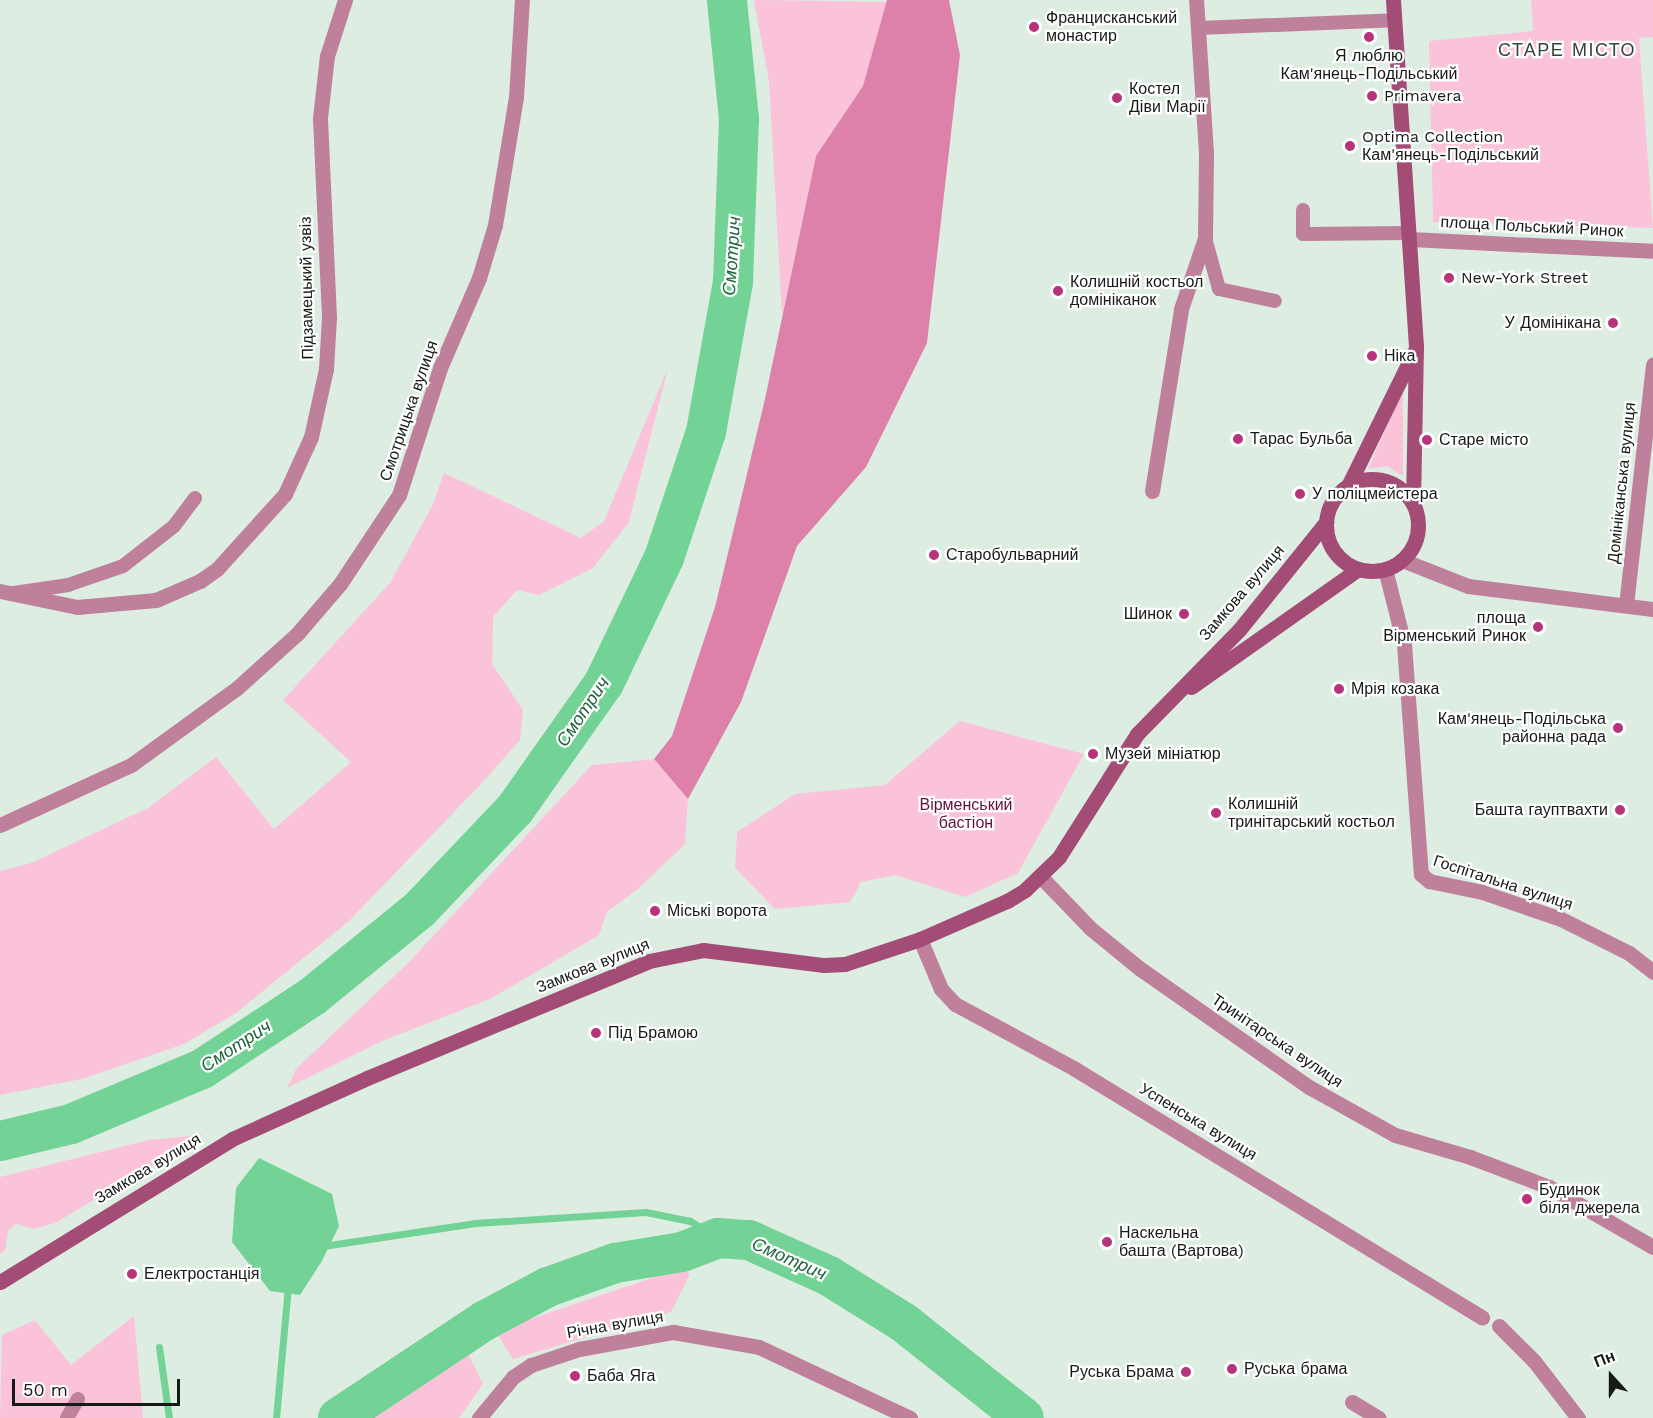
<!DOCTYPE html>
<html>
<head>
<meta charset="utf-8">
<style>
  body { margin:0 }
  #map { position:relative; width:1653px; height:1418px; overflow:hidden; background:#ddede1; font-family:"Work Sans",sans-serif }
  div>[style] { position:absolute }
  [style*='--x'] { left:calc(var(--x)*1px); top:calc(var(--y)*1px); width:calc(var(--w)*1px); rotate:calc(var(--a)*1deg) }
  .green>* { inset:0; background:#fac3da }
  .forest>* { inset:0; background:#dd80aa }
  .water>* { inset:0; background:#73d397 }
  .stream>* { height:7px; margin:-3.5px; padding:0 3.5px; transform-origin:3.5px; border-radius:3.5px; background:#73d397 }
  .river>* { height:40px; margin:-20px; padding:0 20px; transform-origin:20px; border-radius:20px; background:#73d397 }
  .lane>* { height:14px; margin:-7px; padding:0 7px; transform-origin:7px; border-radius:7px; background:#be809b }
  .street>* { height:15px; margin:-7.5px; padding:0 7.5px; transform-origin:7.5px; border-radius:7.5px; background:#be809b }
  .secondary>* { height:15px; margin:-7.5px; padding:0 7.5px; transform-origin:7.5px; border-radius:7.5px; background:#a34c76 }
  .secondary>.ring { margin:-7.5px; padding:0; box-sizing:content-box; background:none; border:15px solid #a34c76; border-radius:50% }
  .dots>* { width:16px; height:16px; translate:-50% -50%; box-sizing:border-box; border:3px solid #fff; border-radius:50% }
  span { translate:-50% -50%; white-space:nowrap; text-align:center; line-height:1.15; -webkit-text-stroke:4.5px #fff; paint-order:stroke }
  .poi-label { font-size:16px; color:#151a17 }
  .left { translate:0 -50%; text-align:left }
  .right { translate:-100% -50%; text-align:right }
  .street-label { font-size:16px; color:#151a17 }
  .park-label { font-size:16px; color:#64113f }
  .neighbourhood-label { font-size:18px; color:#354239; letter-spacing:1.5px }
  .water-label { font-size:18px; color:#1f643d; font-style:italic }
  .north { position:absolute; left:1581px; top:1346px; width:60px; height:60px; -webkit-text-stroke:4px #fff; paint-order:stroke; rotate:339deg; font-size:16px; font-weight:700; line-height:24px; text-align:center; color:#151a17 }
  .north::after { content:''; display:block; margin:auto; width:21px; height:27px; background:#151a17; clip-path:polygon(50% 0,100% 100%,50% 72%,0 100%) }
  .scale { position:absolute; left:12px; top:1379px; width:168px; height:27px; box-sizing:border-box; border:3px solid #151a17; border-top:0; padding-left:8px; font-size:18px; line-height:21px; white-space:nowrap; color:#151a17; -webkit-text-stroke:4px #fff; paint-order:stroke }
</style>
</head>
<body>
<div id="map">
  <div class="green">
    <i style="clip-path:polygon(754px 0,888px 2px,863px 86px,816px 156px,782px 316px,769px 81px)"></i>
    <i style="clip-path:polygon(1531px 0,1653px 0,1653px 37px,1639px 38px,1653px 228px,1433px 222px,1429px 41px,1533px 31px)"></i>
    <i style="clip-path:polygon(668px 368px,629px 522px,593px 568px,539px 595px,517px 590px,493px 617px,492px 664px,523px 710px,520px 740px,481px 784px,349px 921px,236px 1013px,184px 1044px,82px 1079px,0 1095px,0 871px,31px 863px,148px 808px,216px 757px,274px 829px,351px 762px,283px 700px,390px 583px,433px 504px,444px 473px,581px 538px,604px 521px)"></i>
    <i style="clip-path:polygon(1403px 389px,1403px 476px,1387px 466px,1368px 469px)"></i>
    <i style="clip-path:polygon(960px 721px,1084px 754px,1018px 873px,965px 897px,895px 875px,861px 882px,850px 902px,775px 909px,735px 868px,737px 832px,795px 794px,885px 785px)"></i>
    <i style="clip-path:polygon(654px 759px,688px 799px,685px 844px,638px 889px,607px 912px,599px 935px,490px 999px,382px 1041px,287px 1088px,296px 1069px,409px 962px,592px 765px)"></i>
    <i style="clip-path:polygon(203px 1135px,55px 1223px,34px 1229px,16px 1224px,8px 1231px,5px 1251px,0 1254px,0 1177px,149px 1140px)"></i>
    <i style="clip-path:polygon(667px 1258px,690px 1274px,671px 1312px,513px 1359px,495px 1331px,649px 1279px)"></i>
    <i style="clip-path:polygon(134px 1316px,143px 1418px,0 1418px,2px 1335px,35px 1320px,71px 1365px)"></i>
    <i style="clip-path:polygon(465px 1348px,483px 1384px,459px 1418px,363px 1418px)"></i>
  </div>
  <div class="forest">
    <i style="clip-path:polygon(887px 0,949px 0,960px 55px,927px 343px,866px 467px,797px 546px,741px 702px,688px 799px,654px 759px,672px 736px,715px 607px,765px 399px,816px 156px,863px 86px)"></i>
  </div>
  <div class="water">
    <i style="clip-path:polygon(259px 1158px,332px 1194px,339px 1226px,322px 1261px,300px 1295px,270px 1291px,232px 1242px,236px 1188px)"></i>
  </div>
  <div class="stream">
    <i style="--x:323;--y:1246;--w:154;--a:-8.6"></i>
    <i style="--x:475;--y:1223;--w:171;--a:-3.7"></i>
    <i style="--x:646;--y:1212;--w:45;--a:11.6"></i>
    <i style="--x:690;--y:1221;--w:33;--a:31"></i>
    <i style="--x:159;--y:1347;--w:72;--a:82"></i>
    <i style="--x:276;--y:1418;--w:132;--a:-84.8"></i>
  </div>
  <div class="river">
    <i style="--x:0;--y:1141;--w:73;--a:-13.5"></i>
    <i style="--x:71;--y:1124;--w:142;--a:-22.8"></i>
    <i style="--x:202;--y:1069;--w:133;--a:-33.3"></i>
    <i style="--x:313;--y:996;--w:138;--a:-39.1"></i>
    <i style="--x:420;--y:909;--w:138;--a:-46.5"></i>
    <i style="--x:515;--y:809;--w:154;--a:-54.8"></i>
    <i style="--x:604;--y:683;--w:139;--a:-64.4"></i>
    <i style="--x:664;--y:558;--w:133;--a:-71.6"></i>
    <i style="--x:706;--y:432;--w:152;--a:-79.8"></i>
    <i style="--x:733;--y:282;--w:163;--a:-87.9"></i>
    <i style="--x:739;--y:119;--w:120;--a:-95.8"></i>
    <i style="--x:338;--y:1418;--w:175;--a:-33.6"></i>
    <i style="--x:484;--y:1321;--w:72;--a:-28"></i>
    <i style="--x:548;--y:1287;--w:71;--a:-19.7"></i>
    <i style="--x:615;--y:1263;--w:68;--a:-9.3"></i>
    <i style="--x:682;--y:1252;--w:39;--a:-21"></i>
    <i style="--x:718;--y:1238;--w:31;--a:4"></i>
    <i style="--x:749;--y:1240;--w:88;--a:24.2"></i>
    <i style="--x:829;--y:1276;--w:87;--a:31.9"></i>
    <i style="--x:903;--y:1322;--w:154;--a:38.4"></i>
  </div>
  <div class="lane">
    <i style="--x:1199;--y:28;--w:195;--a:-2.3"></i>
    <i style="--x:1303;--y:210;--w:24;--a:90"></i>
    <i style="--x:1303;--y:234;--w:106;--a:-0.5"></i>
    <i style="--x:1205;--y:238;--w:53;--a:74.6"></i>
    <i style="--x:1219;--y:289;--w:57;--a:12.1"></i>
    <i style="--x:14;--y:593;--w:55;--a:-8.4"></i>
    <i style="--x:68;--y:585;--w:58;--a:-19.1"></i>
    <i style="--x:123;--y:566;--w:65;--a:-38.1"></i>
    <i style="--x:174;--y:526;--w:35;--a:-53"></i>
    <i style="--x:67;--y:1418;--w:22;--a:-60"></i>
  </div>
  <div class="street">
    <i style="--x:1410;--y:239;--w:243;--a:2.8"></i>
    <i style="--x:1152;--y:491;--w:184;--a:-80.9"></i>
    <i style="--x:1181;--y:309;--w:75;--a:-71.3"></i>
    <i style="--x:1205;--y:238;--w:85;--a:-89.3"></i>
    <i style="--x:1206;--y:153;--w:153;--a:-93.7"></i>
    <i style="--x:1402;--y:560;--w:71;--a:21.5"></i>
    <i style="--x:1468;--y:586;--w:186;--a:7.1"></i>
    <i style="--x:1385;--y:569;--w:77;--a:75.8"></i>
    <i style="--x:1404;--y:644;--w:231;--a:85.8"></i>
    <i style="--x:1421;--y:874;--w:11;--a:41"></i>
    <i style="--x:1429;--y:881;--w:54;--a:11.7"></i>
    <i style="--x:1482;--y:892;--w:83;--a:18.9"></i>
    <i style="--x:1561;--y:919;--w:76;--a:26.6"></i>
    <i style="--x:1629;--y:953;--w:31;--a:38"></i>
    <i style="--x:0;--y:591;--w:79;--a:11.7"></i>
    <i style="--x:77;--y:607;--w:79;--a:-5.1"></i>
    <i style="--x:156;--y:600;--w:48;--a:-23.4"></i>
    <i style="--x:200;--y:581;--w:21;--a:-35"></i>
    <i style="--x:217;--y:569;--w:101;--a:-47.8"></i>
    <i style="--x:285;--y:494;--w:63;--a:-65.5"></i>
    <i style="--x:311;--y:437;--w:70;--a:-77.6"></i>
    <i style="--x:326;--y:369;--w:52;--a:-86.7"></i>
    <i style="--x:329;--y:317;--w:199;--a:-92.6"></i>
    <i style="--x:320;--y:118;--w:62;--a:-83.6"></i>
    <i style="--x:327;--y:56;--w:59;--a:-72.2"></i>
    <i style="--x:1626;--y:605;--w:242;--a:-83.6"></i>
    <i style="--x:0;--y:825;--w:144;--a:-24.6"></i>
    <i style="--x:131;--y:765;--w:131;--a:-36"></i>
    <i style="--x:237;--y:688;--w:81;--a:-42"></i>
    <i style="--x:297;--y:634;--w:66;--a:-49.3"></i>
    <i style="--x:340;--y:584;--w:107;--a:-56.5"></i>
    <i style="--x:399;--y:495;--w:133;--a:-72.1"></i>
    <i style="--x:440;--y:368;--w:98;--a:-66.6"></i>
    <i style="--x:479;--y:278;--w:55;--a:-73.2"></i>
    <i style="--x:495;--y:225;--w:130;--a:-80.7"></i>
    <i style="--x:516;--y:97;--w:97;--a:-86.5"></i>
    <i style="--x:1041;--y:877;--w:71;--a:46.1"></i>
    <i style="--x:1090;--y:928;--w:63;--a:39.2"></i>
    <i style="--x:1139;--y:968;--w:208;--a:35"></i>
    <i style="--x:1309;--y:1087;--w:98;--a:29.2"></i>
    <i style="--x:1395;--y:1135;--w:78;--a:16.3"></i>
    <i style="--x:1470;--y:1157;--w:85;--a:20.8"></i>
    <i style="--x:1549;--y:1187;--w:120;--a:30"></i>
    <i style="--x:920;--y:939;--w:54;--a:67.2"></i>
    <i style="--x:941;--y:989;--w:21;--a:47"></i>
    <i style="--x:955;--y:1004;--w:136;--a:28.4"></i>
    <i style="--x:1075;--y:1069;--w:477;--a:31.4"></i>
    <i style="--x:1499;--y:1326;--w:49;--a:45"></i>
    <i style="--x:1534;--y:1361;--w:72;--a:52.3"></i>
    <i style="--x:1352;--y:1402;--w:31;--a:31"></i>
    <i style="--x:479;--y:1418;--w:53;--a:-50.3"></i>
    <i style="--x:513;--y:1377;--w:22;--a:-34"></i>
    <i style="--x:531;--y:1365;--w:51;--a:-18.4"></i>
    <i style="--x:579;--y:1349;--w:96;--a:-10.3"></i>
    <i style="--x:673;--y:1332;--w:87;--a:9.9"></i>
    <i style="--x:759;--y:1347;--w:167;--a:25.2"></i>
  </div>
  <div class="secondary">
    <i style="--x:1393;--y:0;--w:347;--a:86.2"></i>
    <i style="--x:1416;--y:346;--w:157;--a:91.1"></i>
    <i class="ring" style="left:1326px;top:479px;width:77px;height:77px"></i>
    <i style="--x:1348;--y:486;--w:149;--a:-63.8"></i>
    <i style="--x:1191;--y:687;--w:204;--a:-35.2"></i>
    <i style="--x:0;--y:1282;--w:273;--a:-31.6"></i>
    <i style="--x:232;--y:1139;--w:148;--a:-24.3"></i>
    <i style="--x:367;--y:1078;--w:305;--a:-22.5"></i>
    <i style="--x:649;--y:961;--w:55;--a:-11.5"></i>
    <i style="--x:703;--y:950;--w:122;--a:7.1"></i>
    <i style="--x:824;--y:965;--w:21;--a:-3"></i>
    <i style="--x:845;--y:964;--w:79;--a:-18.4"></i>
    <i style="--x:920;--y:939;--w:95;--a:-23.6"></i>
    <i style="--x:1007;--y:901;--w:21;--a:-31"></i>
    <i style="--x:1025;--y:890;--w:47;--a:-44.1"></i>
    <i style="--x:1059;--y:857;--w:146;--a:-57.6"></i>
    <i style="--x:1137;--y:734;--w:146;--a:-45.6"></i>
    <i style="--x:1239;--y:630;--w:139;--a:-51.1"></i>
  </div>
  <div class="dots">
    <i style="left:1034px;top:27px;background:#b7337a"></i>
    <i style="left:1369px;top:37px;background:#b7337a"></i>
    <i style="left:1372px;top:96px;background:#b7337a"></i>
    <i style="left:1117px;top:98px;background:#b7337a"></i>
    <i style="left:1350px;top:146px;background:#b7337a"></i>
    <i style="left:1449px;top:278px;background:#b7337a"></i>
    <i style="left:1058px;top:291px;background:#b7337a"></i>
    <i style="left:1613px;top:323px;background:#b7337a"></i>
    <i style="left:1372px;top:356px;background:#b7337a"></i>
    <i style="left:1238px;top:439px;background:#b7337a"></i>
    <i style="left:1427px;top:440px;background:#b7337a"></i>
    <i style="left:1300px;top:494px;background:#b7337a"></i>
    <i style="left:934px;top:555px;background:#b7337a"></i>
    <i style="left:1184px;top:614px;background:#b7337a"></i>
    <i style="left:1538px;top:627px;background:#b7337a"></i>
    <i style="left:1339px;top:689px;background:#b7337a"></i>
    <i style="left:1618px;top:728px;background:#b7337a"></i>
    <i style="left:1093px;top:754px;background:#b7337a"></i>
    <i style="left:1620px;top:810px;background:#b7337a"></i>
    <i style="left:1216px;top:813px;background:#b7337a"></i>
    <i style="left:655px;top:911px;background:#b7337a"></i>
    <i style="left:596px;top:1033px;background:#b7337a"></i>
    <i style="left:1527px;top:1199px;background:#b7337a"></i>
    <i style="left:1107px;top:1242px;background:#b7337a"></i>
    <i style="left:132px;top:1274px;background:#b7337a"></i>
    <i style="left:1232px;top:1369px;background:#b7337a"></i>
    <i style="left:1186px;top:1372px;background:#b7337a"></i>
    <i style="left:575px;top:1376px;background:#b7337a"></i>
  </div>
  <div class="poi-label">
    <span class="left" style="left:1046px;top:27px">Францисканський<br>монастир</span>
    <span style="left:1369px;top:65px">Я люблю<br>Кам'янець-Подільський</span>
    <span class="left" style="left:1129px;top:98px">Костел<br>Діви Марії</span>
    <span class="left" style="left:1384px;top:96px">Primavera</span>
    <span class="left" style="left:1362px;top:146px">Optima Collection<br>Кам'янець-Подільський</span>
    <span class="left" style="left:1461px;top:278px">New-York Street</span>
    <span class="left" style="left:1070px;top:291px">Колишній костьол<br>домініканок</span>
    <span class="right" style="left:1601px;top:323px">У Домінікана</span>
    <span class="left" style="left:1384px;top:356px">Ніка</span>
    <span class="left" style="left:1250px;top:439px">Тарас Бульба</span>
    <span class="left" style="left:1439px;top:440px">Старе місто</span>
    <span class="left" style="left:1312px;top:494px">У поліцмейстера</span>
    <span class="left" style="left:946px;top:555px">Старобульварний</span>
    <span class="right" style="left:1172px;top:614px">Шинок</span>
    <span class="right" style="left:1526px;top:627px">площа<br>Вірменський Ринок</span>
    <span class="left" style="left:1351px;top:689px">Мрія козака</span>
    <span class="right" style="left:1606px;top:728px">Кам'янець-Подільська<br>районна рада</span>
    <span class="left" style="left:1105px;top:754px">Музей мініатюр</span>
    <span class="left" style="left:1228px;top:813px">Колишній<br>тринітарський костьол</span>
    <span class="right" style="left:1608px;top:810px">Башта гауптвахти</span>
    <span class="left" style="left:667px;top:911px">Міські ворота</span>
    <span class="left" style="left:608px;top:1033px">Під Брамою</span>
    <span class="left" style="left:1539px;top:1199px">Будинок<br>біля джерела</span>
    <span class="left" style="left:1119px;top:1242px">Наскельна<br>башта (Вартова)</span>
    <span class="left" style="left:144px;top:1274px">Електростанція</span>
    <span class="left" style="left:1244px;top:1369px">Руська брама</span>
    <span class="right" style="left:1174px;top:1372px">Руська Брама</span>
    <span class="left" style="left:587px;top:1376px">Баба Яга</span>
  </div>
  <div class="street-label">
    <span style="left:1532px;top:227px;rotate:3deg">площа Польський Ринок</span>
    <span style="left:307px;top:288px;rotate:-91deg">Підзамецький узвіз</span>
    <span style="left:409px;top:411px;rotate:-71deg">Смотрицька вулиця</span>
    <span style="left:1622px;top:483px;rotate:-84deg">Домініканська вулиця</span>
    <span style="left:1242px;top:593px;rotate:-49deg">Замкова вулиця</span>
    <span style="left:1503px;top:883px;rotate:18deg">Госпітальна вулиця</span>
    <span style="left:593px;top:966px;rotate:-22deg">Замкова вулиця</span>
    <span style="left:1277px;top:1041px;rotate:34deg">Тринітарська вулиця</span>
    <span style="left:1198px;top:1122px;rotate:31deg">Успенська вулиця</span>
    <span style="left:148px;top:1169px;rotate:-31deg">Замкова вулиця</span>
    <span style="left:615px;top:1325px;rotate:-10deg">Річна вулиця</span>
  </div>
  <div class="park-label">
    <span style="left:966px;top:814px">Вірменський<br>бастіон</span>
  </div>
  <div class="neighbourhood-label">
    <span style="left:1567px;top:50px">СТАРЕ МІСТО</span>
  </div>
  <div class="water-label">
    <span style="left:732px;top:256px;rotate:-86deg">Смотрич</span>
    <span style="left:583px;top:712px;rotate:-56deg">Смотрич</span>
    <span style="left:236px;top:1046px;rotate:-33deg">Смотрич</span>
    <span style="left:789px;top:1259px;rotate:24deg">Смотрич</span>
  </div>
  <div class="north">Пн</div>
  <div class="scale">50 m</div>
</div>
</body>
</html>
